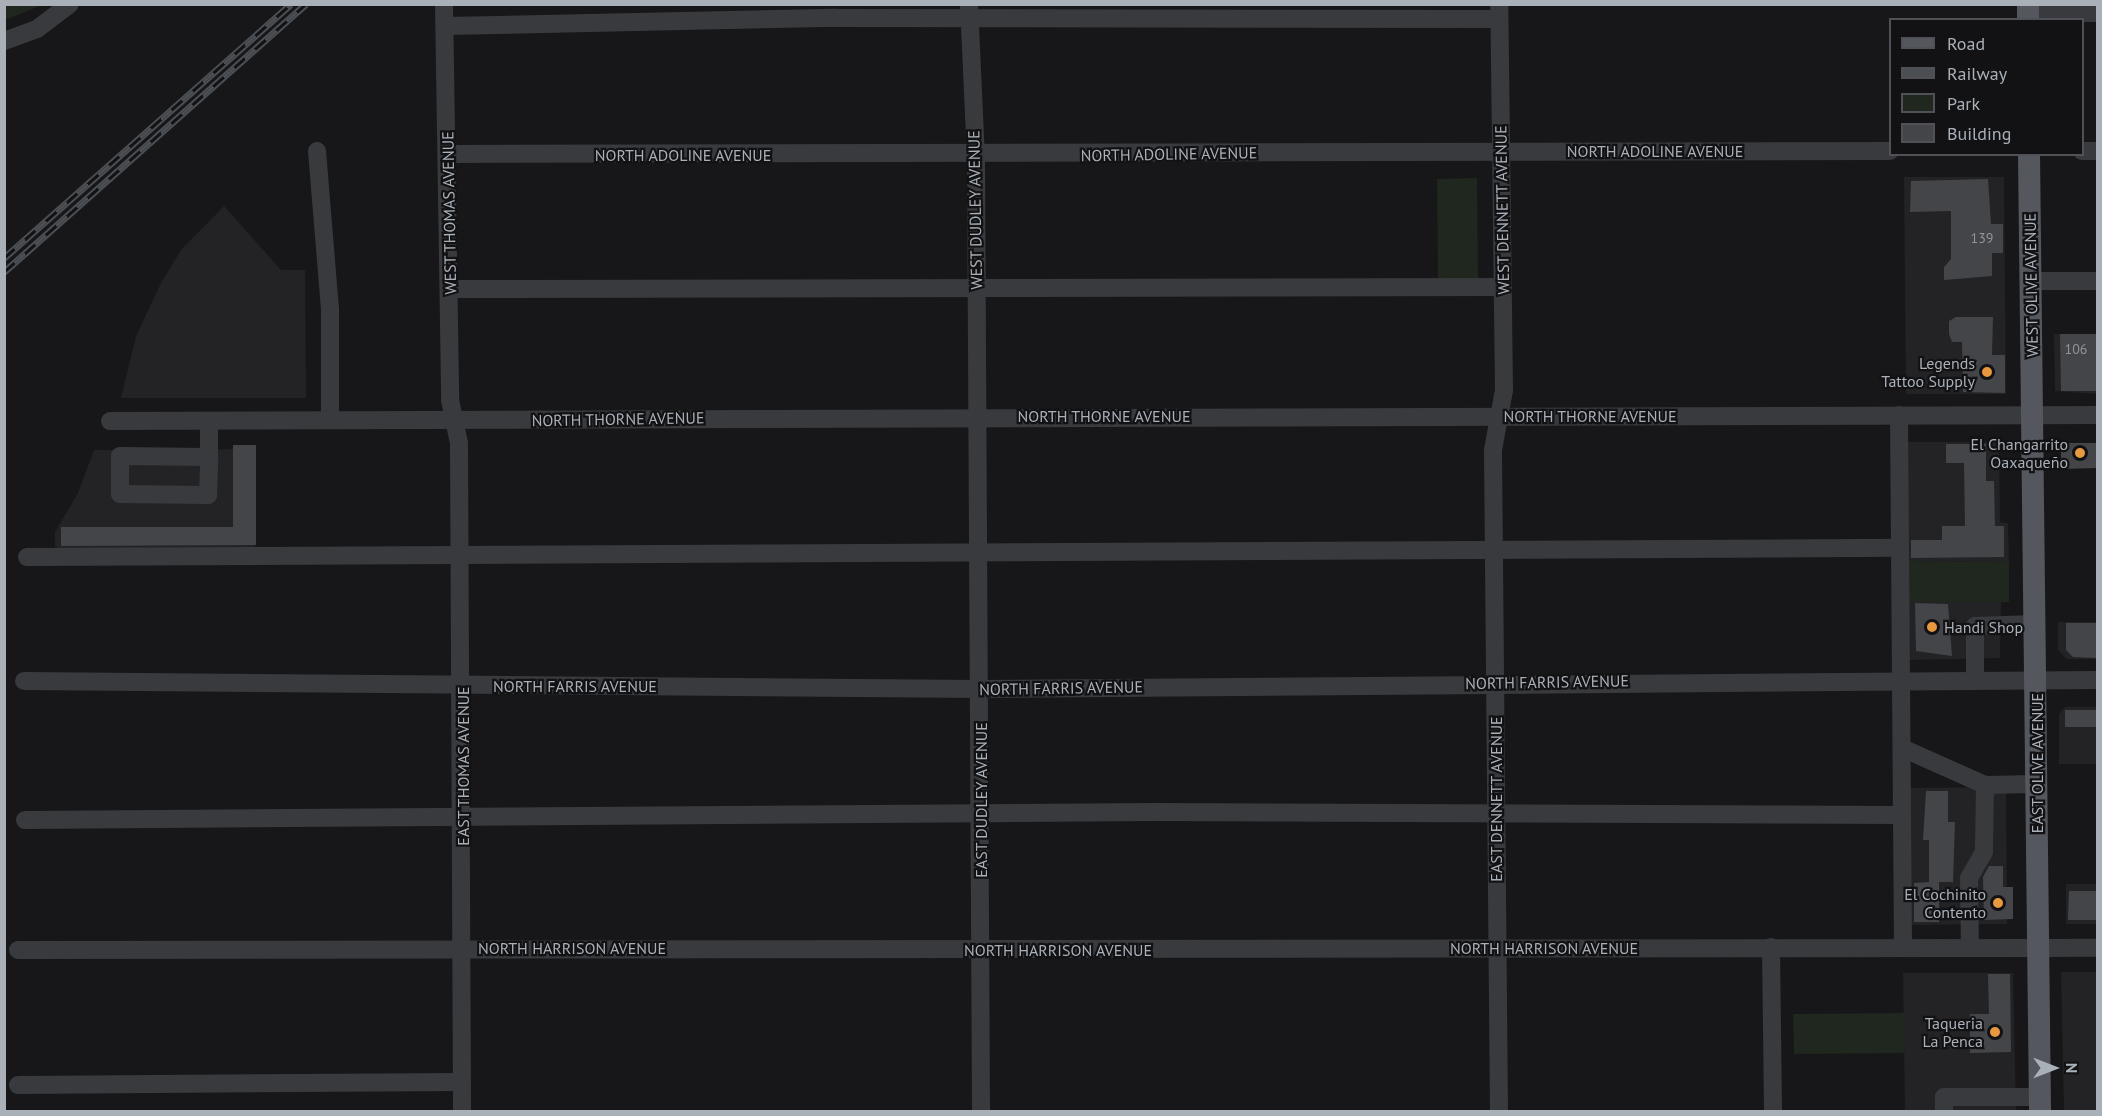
<!DOCTYPE html>
<html>
<head>
<meta charset="utf-8">
<style>
  body { margin:0 }
  #map { position:relative; width:2102px; height:1116px; overflow:hidden; background:#171719; font-family:"PT Sans",sans-serif }
  div>[style] { position:absolute }
  [style*='--x'] { left:calc(var(--x)*1px); top:calc(var(--y)*1px); width:calc(var(--w)*1px); rotate:calc(var(--a)*1deg) }
  .built>* { inset:0; background:#232326 }
  .green>* { inset:0; background:#1f271f }
  .building>* { inset:0; background:#444549 }
  .minor>* { height:18px; margin:-9px; padding:0 9px; transform-origin:9px; border-radius:9px; background:#383a3e }
  .major>* { height:22px; margin:-11px; padding:0 11px; transform-origin:11px; border-radius:11px; background:#54575d }
  .rail>* { height:7px; margin-top:-3.5px; transform-origin:0; background:repeating-linear-gradient(90deg,#121214 0 14px,#4b4e53 0 28px); box-sizing:border-box; border-block:2px solid #4b4e53 }
  .dots>* { width:16px; height:16px; translate:-50% -50%; box-sizing:border-box; border:3px solid #121214; border-radius:50% }
  span { translate:-50% -50%; white-space:nowrap; text-align:center; line-height:1.15; -webkit-text-stroke:4.5px #121214; paint-order:stroke }
  .number-label { font-size:14px; color:#90959c }
  .number-label span { -webkit-text-stroke-width:0 }
  .street-label { font-size:16px; color:#aab0b8 }
  .poi-label { font-size:16px; color:#aab0b8 }
  .right { translate:-100% -50%; text-align:right }
  .left { translate:0 -50%; text-align:left }
  .frame { position:absolute; inset:0; border:6px solid #aab0b8; pointer-events:none }
  .legend { position:absolute; left:1889px; top:18px; width:195px; height:138px; box-sizing:border-box; background:#121214; border:2px solid #4f5156; margin:0; padding:8px 10px; list-style:none; font-size:18px; color:#aab0b8 }
  .legend li { display:flex; align-items:center; gap:12px; height:30px }
  .legend b { width:30px; border:2px solid #4f5156 }
  .north { position:absolute; left:2024px; top:1038px; width:60px; height:60px; -webkit-text-stroke:4px #121214; paint-order:stroke; rotate:90deg; font-size:16px; font-weight:700; line-height:24px; text-align:center; color:#aab0b8 }
  .north::after { content:''; display:block; margin:auto; width:21px; height:27px; background:#aab0b8; clip-path:polygon(50% 0,100% 100%,50% 72%,0 100%) }
</style>
</head>
<body>
<div id="map">
  <div class="built">
    <i style="clip-path:polygon(1904px 177px,2004px 177px,2006px 394px,1906px 394px)"></i>
    <i style="clip-path:polygon(224px 206px,281px 270px,305px 270px,306px 398px,121px 398px,136px 336px,162px 281px,182px 249px)"></i>
    <i style="clip-path:polygon(2054px 334px,2097px 334px,2097px 394px,2055px 391px)"></i>
    <i style="clip-path:polygon(1904px 442px,1999px 442px,2000px 522px,2008px 523px,2009px 562px,1904px 561px)"></i>
    <i style="clip-path:polygon(254px 449px,255px 553px,63px 553px,55px 546px,55px 532px,78px 493px,94px 450px)"></i>
    <i style="clip-path:polygon(1905px 602px,2001px 602px,2000px 658px,1906px 660px)"></i>
    <i style="clip-path:polygon(2058px 622px,2097px 622px,2097px 659px,2067px 659px,2058px 650px)"></i>
    <i style="clip-path:polygon(2065px 707px,2097px 707px,2097px 764px,2059px 764px,2059px 714px)"></i>
    <i style="clip-path:polygon(2006px 787px,2007px 924px,1909px 925px,1907px 788px)"></i>
    <i style="clip-path:polygon(2066px 884px,2097px 884px,2097px 924px,2066px 924px)"></i>
    <i style="clip-path:polygon(2061px 972px,2097px 972px,2097px 1111px,2064px 1111px)"></i>
    <i style="clip-path:polygon(1903px 973px,2013px 973px,2016px 1111px,1905px 1111px)"></i>
  </div>
  <div class="green">
    <i style="clip-path:polygon(5px 4px,42px 4px,42px 5px,5px 20px)"></i>
    <i style="clip-path:polygon(1477px 178px,1478px 279px,1438px 279px,1437px 179px)"></i>
    <i style="clip-path:polygon(1904px 561px,2009px 562px,2009px 602px,1905px 602px)"></i>
    <i style="clip-path:polygon(1904px 1013px,1904px 1053px,1794px 1054px,1793px 1014px)"></i>
  </div>
  <div class="building">
    <i style="clip-path:polygon(1988px 179px,1991px 224px,2003px 224px,2003px 253px,1992px 253px,1992px 276px,1944px 280px,1944px 267px,1951px 259px,1951px 211px,1910px 212px,1911px 181px)"></i>
    <i style="clip-path:polygon(1956px 317px,1993px 317px,1992px 355px,2005px 355px,2005px 393px,1963px 392px,1962px 342px,1952px 342px,1949px 334px,1949px 321px)"></i>
    <i style="clip-path:polygon(2060px 334px,2097px 334px,2097px 391px,2061px 391px)"></i>
    <i style="clip-path:polygon(2061px 443px,2097px 443px,2097px 468px,2061px 469px)"></i>
    <i style="clip-path:polygon(1946px 444px,1986px 444px,1986px 481px,1994px 481px,1995px 526px,2004px 526px,2004px 557px,1911px 558px,1911px 540px,1942px 540px,1942px 526px,1965px 526px,1964px 463px,1946px 463px)"></i>
    <i style="clip-path:polygon(233px 445px,256px 445px,256px 545px,61px 546px,61px 527px,233px 527px)"></i>
    <i style="clip-path:polygon(1915px 603px,1948px 604px,1952px 656px,1916px 651px)"></i>
    <i style="clip-path:polygon(2066px 623px,2097px 623px,2097px 658px,2073px 657px,2066px 650px)"></i>
    <i style="clip-path:polygon(2065px 710px,2097px 710px,2097px 727px,2065px 727px)"></i>
    <i style="clip-path:polygon(1926px 791px,1948px 791px,1948px 822px,1955px 822px,1953px 882px,1939px 882px,1939px 922px,1914px 922px,1914px 883px,1929px 882px,1929px 840px,1923px 840px)"></i>
    <i style="clip-path:polygon(1989px 866px,2003px 866px,2003px 887px,2013px 887px,2013px 919px,1984px 920px,1983px 877px)"></i>
    <i style="clip-path:polygon(2069px 891px,2097px 891px,2097px 920px,2068px 920px)"></i>
    <i style="clip-path:polygon(1988px 974px,2010px 974px,2011px 1052px,1970px 1053px,1970px 1014px,1989px 1014px)"></i>
  </div>
  <div class="minor">
    <i style="--x:444;--y:4;--w:396;--a:89.1"></i>
    <i style="--x:450;--y:400;--w:44;--a:78.2"></i>
    <i style="--x:459;--y:443;--w:669;--a:89.74"></i>
    <i style="--x:969;--y:4;--w:152;--a:87.4"></i>
    <i style="--x:976;--y:156;--w:956;--a:89.7"></i>
    <i style="--x:2028;--y:13;--w:70;--a:0"></i>
    <i style="--x:445;--y:26;--w:391;--a:-1.2"></i>
    <i style="--x:836;--y:18;--w:663;--a:0.09"></i>
    <i style="--x:4;--y:41;--w:35;--a:-20"></i>
    <i style="--x:37;--y:29;--w:41;--a:-37.1"></i>
    <i style="--x:317;--y:151;--w:159;--a:85.3"></i>
    <i style="--x:330;--y:309;--w:110;--a:90"></i>
    <i style="--x:2082;--y:151;--w:16;--a:0"></i>
    <i style="--x:448;--y:154;--w:1442;--a:-0.12"></i>
    <i style="--x:2031;--y:281;--w:67;--a:0"></i>
    <i style="--x:450;--y:289;--w:1053;--a:-0.11"></i>
    <i style="--x:1899;--y:415;--w:532;--a:89.57"></i>
    <i style="--x:110;--y:421;--w:1988;--a:-0.17"></i>
    <i style="--x:209;--y:457;--w:89;--a:-179.4"></i>
    <i style="--x:120;--y:456;--w:38;--a:90"></i>
    <i style="--x:120;--y:494;--w:88;--a:0.7"></i>
    <i style="--x:208;--y:495;--w:38;--a:-88"></i>
    <i style="--x:209;--y:457;--w:36;--a:-90"></i>
    <i style="--x:27;--y:557;--w:1873;--a:-0.28"></i>
    <i style="--x:1975;--y:679;--w:53;--a:-90"></i>
    <i style="--x:1975;--y:626;--w:61;--a:-1.9"></i>
    <i style="--x:24;--y:681;--w:958;--a:0.48"></i>
    <i style="--x:982;--y:689;--w:1116;--a:-0.46"></i>
    <i style="--x:1902;--y:748;--w:91;--a:24"></i>
    <i style="--x:1985;--y:785;--w:67;--a:90.9"></i>
    <i style="--x:1984;--y:852;--w:30;--a:120"></i>
    <i style="--x:1969;--y:878;--w:70;--a:89.2"></i>
    <i style="--x:1985;--y:785;--w:52;--a:-1.1"></i>
    <i style="--x:25;--y:820;--w:1129;--a:-0.41"></i>
    <i style="--x:1154;--y:812;--w:748;--a:0.23"></i>
    <i style="--x:1771;--y:947;--w:165;--a:89.3"></i>
    <i style="--x:18;--y:950;--w:2080;--a:-0.06"></i>
    <i style="--x:18;--y:1085;--w:443;--a:-0.4"></i>
    <i style="--x:1499;--y:1112;--w:662;--a:-90.52"></i>
    <i style="--x:1493;--y:450;--w:61;--a:-79.6"></i>
    <i style="--x:1504;--y:390;--w:386;--a:-90.7"></i>
    <i style="--x:1944;--y:1112;--w:15;--a:-90"></i>
    <i style="--x:1944;--y:1097;--w:96;--a:0"></i>
  </div>
  <div class="major">
    <i style="--x:2028;--y:4;--w:16;--a:90"></i>
    <i style="--x:2029;--y:154;--w:958;--a:89.34"></i>
  </div>
  <div class="rail">
    <i style="--x:4;--y:258;--w:383;--a:-41.5"></i>
    <i style="--x:4;--y:272;--w:404;--a:-41.6"></i>
  </div>
  <div class="dots">
    <i style="left:1987px;top:372px;background:#e8983f"></i>
    <i style="left:2080px;top:453px;background:#e8983f"></i>
    <i style="left:1932px;top:627px;background:#e8983f"></i>
    <i style="left:1998px;top:903px;background:#e8983f"></i>
    <i style="left:1995px;top:1032px;background:#e8983f"></i>
  </div>
  <div class="number-label">
    <span style="left:1982px;top:238px">139</span>
    <span style="left:2076px;top:349px">106</span>
  </div>
  <div class="street-label">
    <span style="left:1655px;top:151px">NORTH ADOLINE AVENUE</span>
    <span style="left:1169px;top:154px;rotate:-1deg">NORTH ADOLINE AVENUE</span>
    <span style="left:683px;top:155px">NORTH ADOLINE AVENUE</span>
    <span style="left:975px;top:210px;rotate:-91deg">WEST DUDLEY AVENUE</span>
    <span style="left:1502px;top:210px;rotate:-91deg">WEST DENNETT AVENUE</span>
    <span style="left:449px;top:213px;rotate:-91deg">WEST THOMAS AVENUE</span>
    <span style="left:2031px;top:285px;rotate:-91deg">WEST OLIVE AVENUE</span>
    <span style="left:1104px;top:416px">NORTH THORNE AVENUE</span>
    <span style="left:1590px;top:416px">NORTH THORNE AVENUE</span>
    <span style="left:618px;top:419px;rotate:-1deg">NORTH THORNE AVENUE</span>
    <span style="left:1547px;top:682px;rotate:-1deg">NORTH FARRIS AVENUE</span>
    <span style="left:575px;top:686px">NORTH FARRIS AVENUE</span>
    <span style="left:1061px;top:688px;rotate:-1deg">NORTH FARRIS AVENUE</span>
    <span style="left:2037px;top:763px;rotate:-90deg">EAST OLIVE AVENUE</span>
    <span style="left:463px;top:766px;rotate:-90deg">EAST THOMAS AVENUE</span>
    <span style="left:1496px;top:799px;rotate:-90deg">EAST DENNETT AVENUE</span>
    <span style="left:981px;top:800px;rotate:-90deg">EAST DUDLEY AVENUE</span>
    <span style="left:572px;top:948px">NORTH HARRISON AVENUE</span>
    <span style="left:1544px;top:948px">NORTH HARRISON AVENUE</span>
    <span style="left:1058px;top:950px">NORTH HARRISON AVENUE</span>
  </div>
  <div class="poi-label">
    <span class="right" style="left:1975px;top:372px">Legends<br>Tattoo Supply</span>
    <span class="right" style="left:2068px;top:453px">El Changarrito<br>Oaxaqueño</span>
    <span class="left" style="left:1944px;top:627px">Handi Shop</span>
    <span class="right" style="left:1986px;top:903px">El Cochinito<br>Contento</span>
    <span class="right" style="left:1983px;top:1032px">Taqueria<br>La Penca</span>
  </div>
  <div class="frame"></div>
  <ul class="legend">
  <li><b style="height:8px;background:#54575d"></b>Road</li>
  <li><b style="height:8px;background:#4b4e53"></b>Railway</li>
  <li><b style="height:16px;background:#1f271f"></b>Park</li>
  <li><b style="height:16px;background:#444549"></b>Building</li>
  </ul>
  <div class="north">N</div>
</div>
</body>
</html>
